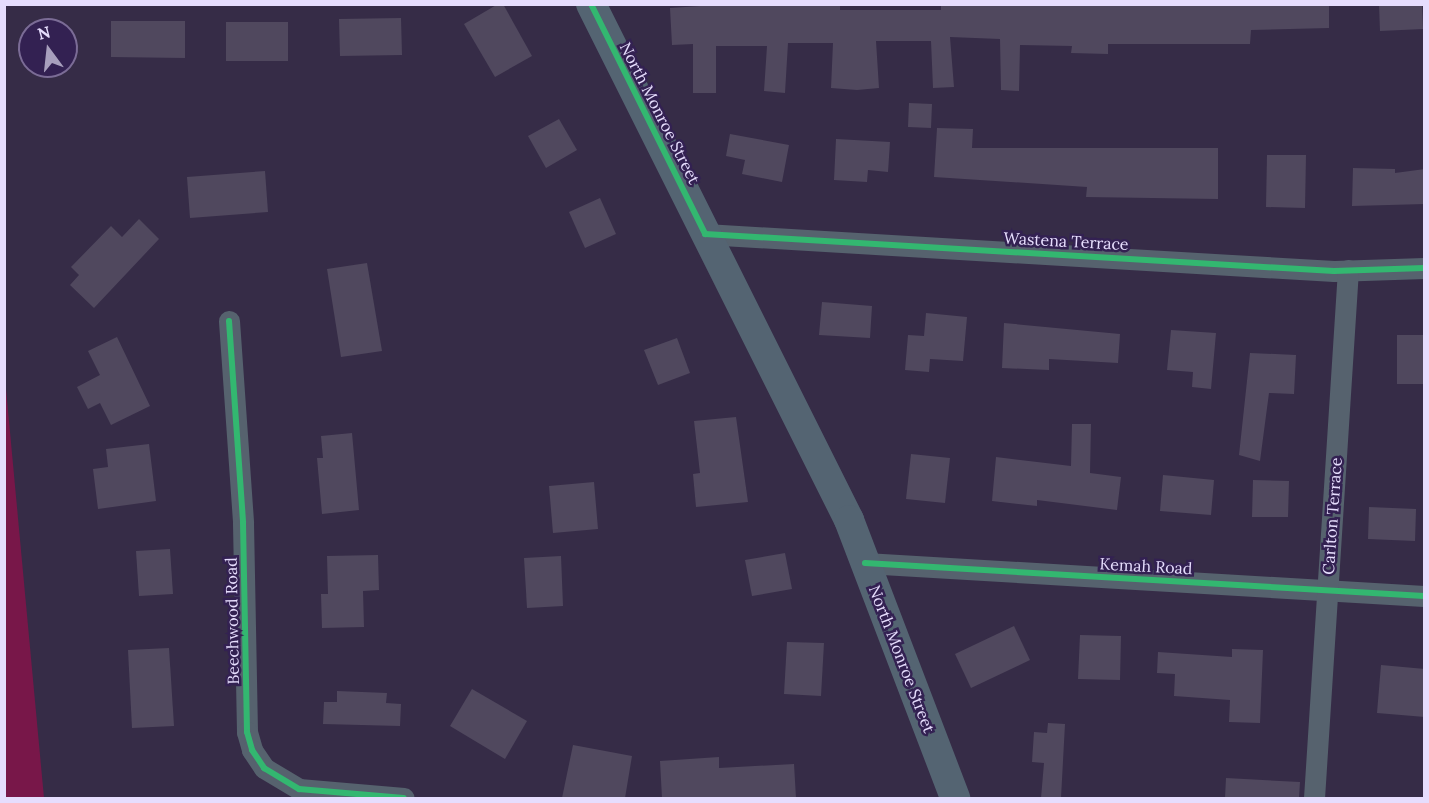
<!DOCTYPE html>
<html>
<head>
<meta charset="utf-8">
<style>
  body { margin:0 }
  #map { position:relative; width:1429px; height:803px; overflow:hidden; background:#362c47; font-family:Lora,serif }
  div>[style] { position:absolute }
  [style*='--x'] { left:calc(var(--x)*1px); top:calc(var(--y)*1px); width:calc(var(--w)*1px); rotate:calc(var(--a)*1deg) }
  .green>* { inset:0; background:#781749 }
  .building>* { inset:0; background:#50485e }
  .street>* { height:21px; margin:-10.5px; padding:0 10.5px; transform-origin:10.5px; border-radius:10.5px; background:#56626e }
  .secondary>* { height:30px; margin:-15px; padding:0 15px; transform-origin:15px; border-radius:15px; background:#546472 }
  .cycleway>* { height:6px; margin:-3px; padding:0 3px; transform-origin:3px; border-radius:3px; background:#33b770 }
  span { translate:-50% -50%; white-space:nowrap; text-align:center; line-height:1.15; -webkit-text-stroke:5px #332152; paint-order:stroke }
  .street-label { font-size:16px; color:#e6ddfd }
  .frame { position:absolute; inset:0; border:6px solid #e6ddfd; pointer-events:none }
  .north { position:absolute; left:18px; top:18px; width:60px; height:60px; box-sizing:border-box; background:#332152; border:2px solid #7b6c96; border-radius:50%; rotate:345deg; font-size:16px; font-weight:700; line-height:24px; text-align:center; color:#e6ddfd }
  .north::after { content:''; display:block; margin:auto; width:21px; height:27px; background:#a89fbd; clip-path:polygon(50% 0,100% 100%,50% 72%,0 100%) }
</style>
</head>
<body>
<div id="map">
  <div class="green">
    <i style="clip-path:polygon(4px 378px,5px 378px,44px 798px,5px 798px)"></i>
  </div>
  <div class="building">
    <i style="clip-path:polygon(498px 4px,503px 4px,532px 56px,495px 77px,464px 24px)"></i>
    <i style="clip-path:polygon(731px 4px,840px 4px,840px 10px,941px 10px,941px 5px,1329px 4px,1329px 28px,1251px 30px,1250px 44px,1108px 44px,1108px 54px,1071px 53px,1072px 46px,1020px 45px,1019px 91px,1001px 90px,1000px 39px,950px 37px,954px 87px,933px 88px,931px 41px,876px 41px,879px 88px,857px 90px,831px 88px,833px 43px,788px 43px,785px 93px,764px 91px,767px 46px,716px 46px,716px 93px,693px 93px,693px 44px,672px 45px,670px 8px)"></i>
    <i style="clip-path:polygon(1379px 4px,1422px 4px,1423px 29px,1380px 31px)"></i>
    <i style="clip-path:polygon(401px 18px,402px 55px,340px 56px,339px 19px)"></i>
    <i style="clip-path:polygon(111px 21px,185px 21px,185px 58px,111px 57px)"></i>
    <i style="clip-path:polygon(226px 22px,288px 22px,288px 61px,226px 61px)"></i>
    <i style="clip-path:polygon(909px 103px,932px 104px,931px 128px,908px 127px)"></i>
    <i style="clip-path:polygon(559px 119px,577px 150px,546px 168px,528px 136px)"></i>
    <i style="clip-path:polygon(937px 128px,973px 129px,972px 148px,1218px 148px,1218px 199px,1086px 197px,1087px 187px,934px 177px)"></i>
    <i style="clip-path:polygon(730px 134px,789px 145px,782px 182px,742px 174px,745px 160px,726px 156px)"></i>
    <i style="clip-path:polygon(836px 139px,890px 142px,888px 172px,868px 170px,867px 182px,834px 180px)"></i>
    <i style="clip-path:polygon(1267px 155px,1306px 155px,1305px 208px,1266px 207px)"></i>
    <i style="clip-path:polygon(1353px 168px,1395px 169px,1395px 173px,1425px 169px,1425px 204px,1352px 206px)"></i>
    <i style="clip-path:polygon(265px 171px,268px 212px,190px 218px,187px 177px)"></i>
    <i style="clip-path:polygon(600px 198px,616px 234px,585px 248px,569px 212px)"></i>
    <i style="clip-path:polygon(139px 219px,159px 239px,94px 308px,70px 285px,79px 275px,71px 267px,111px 226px,122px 237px)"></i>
    <i style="clip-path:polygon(367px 263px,382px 351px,341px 357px,327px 269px)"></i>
    <i style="clip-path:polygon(822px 302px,872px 306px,870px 338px,819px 335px)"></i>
    <i style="clip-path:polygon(926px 313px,967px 317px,963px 361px,930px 359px,929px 372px,905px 370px,908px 335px,924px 336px)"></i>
    <i style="clip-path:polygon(1004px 323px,1120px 334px,1118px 363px,1049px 359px,1049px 370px,1002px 368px)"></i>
    <i style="clip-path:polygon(1171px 330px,1216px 333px,1211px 389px,1192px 387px,1193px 372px,1167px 370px)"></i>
    <i style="clip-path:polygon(1397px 335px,1425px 335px,1425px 384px,1397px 384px)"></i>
    <i style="clip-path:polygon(117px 337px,150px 406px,111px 425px,100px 403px,88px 409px,77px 387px,100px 375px,88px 351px)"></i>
    <i style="clip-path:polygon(677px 338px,690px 373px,658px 385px,644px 350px)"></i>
    <i style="clip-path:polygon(1250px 353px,1296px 355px,1294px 394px,1269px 393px,1260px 461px,1239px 455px)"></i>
    <i style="clip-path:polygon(736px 417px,748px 502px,696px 507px,693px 474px,700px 473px,694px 421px)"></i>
    <i style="clip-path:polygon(1072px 424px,1091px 424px,1090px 473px,1121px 477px,1117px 510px,1037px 500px,1037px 506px,992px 501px,996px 457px,1071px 466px)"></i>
    <i style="clip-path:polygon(352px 433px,359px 510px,322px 514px,317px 458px,323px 458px,321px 436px)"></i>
    <i style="clip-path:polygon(149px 444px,156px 501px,98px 509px,93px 469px,108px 467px,106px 449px)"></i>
    <i style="clip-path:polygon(911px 454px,950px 458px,945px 503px,906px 499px)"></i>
    <i style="clip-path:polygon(1163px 475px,1214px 480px,1211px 515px,1160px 511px)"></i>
    <i style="clip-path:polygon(1253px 480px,1289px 481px,1288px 517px,1252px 517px)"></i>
    <i style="clip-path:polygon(594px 482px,598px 529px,553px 533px,549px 486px)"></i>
    <i style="clip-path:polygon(1369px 507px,1416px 509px,1415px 541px,1368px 539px)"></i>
    <i style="clip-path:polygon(170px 549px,173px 594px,139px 596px,136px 551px)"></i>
    <i style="clip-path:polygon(785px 553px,792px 589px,752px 596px,745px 560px)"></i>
    <i style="clip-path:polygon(378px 555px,379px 590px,363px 591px,364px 627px,322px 628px,321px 594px,328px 594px,327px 556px)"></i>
    <i style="clip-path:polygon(561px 556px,563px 606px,527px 608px,524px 558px)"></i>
    <i style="clip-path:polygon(1014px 626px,1030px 660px,971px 688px,955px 654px)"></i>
    <i style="clip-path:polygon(1080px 635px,1121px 636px,1120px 680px,1078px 679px)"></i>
    <i style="clip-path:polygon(787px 642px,824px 643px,821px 696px,784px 694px)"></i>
    <i style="clip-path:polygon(169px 648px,174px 726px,132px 728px,128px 650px)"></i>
    <i style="clip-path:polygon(1232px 649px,1263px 650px,1260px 723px,1229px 722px,1230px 700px,1174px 696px,1175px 674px,1157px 673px,1158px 652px,1232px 657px)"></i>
    <i style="clip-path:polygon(1381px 665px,1425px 669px,1425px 717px,1377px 713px)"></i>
    <i style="clip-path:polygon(472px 689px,527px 721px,505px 759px,450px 726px)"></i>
    <i style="clip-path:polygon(337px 691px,387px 693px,386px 703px,401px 704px,400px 726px,323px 724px,324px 702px,337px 702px)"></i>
    <i style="clip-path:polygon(1048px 723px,1065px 724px,1061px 798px,1041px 798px,1044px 763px,1032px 762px,1034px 732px,1047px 733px)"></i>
    <i style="clip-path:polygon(573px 745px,632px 756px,625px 798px,562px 798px)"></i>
    <i style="clip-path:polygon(719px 757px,719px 768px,794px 764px,796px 798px,662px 798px,660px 761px)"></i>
    <i style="clip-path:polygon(1226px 778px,1300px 782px,1299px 798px,1225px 798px)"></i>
  </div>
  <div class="street">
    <i style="--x:705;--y:234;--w:630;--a:3.37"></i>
    <i style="--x:1334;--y:271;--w:90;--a:-1.9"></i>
    <i style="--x:229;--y:321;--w:202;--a:86"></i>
    <i style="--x:243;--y:523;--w:209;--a:88.9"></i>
    <i style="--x:247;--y:732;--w:19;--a:74"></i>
    <i style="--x:252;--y:750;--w:22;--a:56"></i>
    <i style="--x:264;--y:768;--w:41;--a:31"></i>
    <i style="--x:299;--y:789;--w:105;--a:4.9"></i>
    <i style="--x:865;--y:563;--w:560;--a:3.38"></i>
    <i style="--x:1314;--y:798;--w:529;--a:-86.32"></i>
  </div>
  <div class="secondary">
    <i style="--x:591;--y:4;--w:577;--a:63.43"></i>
    <i style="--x:849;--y:520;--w:298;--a:69.1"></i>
  </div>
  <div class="cycleway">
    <i style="--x:591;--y:4;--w:257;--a:63.6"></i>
    <i style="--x:705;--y:234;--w:630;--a:3.37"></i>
    <i style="--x:1334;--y:271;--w:90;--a:-1.9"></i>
    <i style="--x:229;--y:321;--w:202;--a:86"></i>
    <i style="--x:243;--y:523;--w:209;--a:88.9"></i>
    <i style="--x:247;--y:732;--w:19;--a:74"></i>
    <i style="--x:252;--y:750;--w:22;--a:56"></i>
    <i style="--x:264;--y:768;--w:41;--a:31"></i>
    <i style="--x:299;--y:789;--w:105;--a:4.9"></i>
    <i style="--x:865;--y:563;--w:560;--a:3.38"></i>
  </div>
  <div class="street-label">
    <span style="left:660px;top:113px;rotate:63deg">North Monroe Street</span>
    <span style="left:1066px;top:241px;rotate:3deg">Wastena Terrace</span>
    <span style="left:1332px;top:516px;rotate:-86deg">Carlton Terrace</span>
    <span style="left:1146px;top:566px;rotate:3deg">Kemah Road</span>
    <span style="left:232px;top:621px;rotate:-91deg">Beechwood Road</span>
    <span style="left:902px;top:659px;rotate:69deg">North Monroe Street</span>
  </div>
  <div class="frame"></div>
  <div class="north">N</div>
</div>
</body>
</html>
